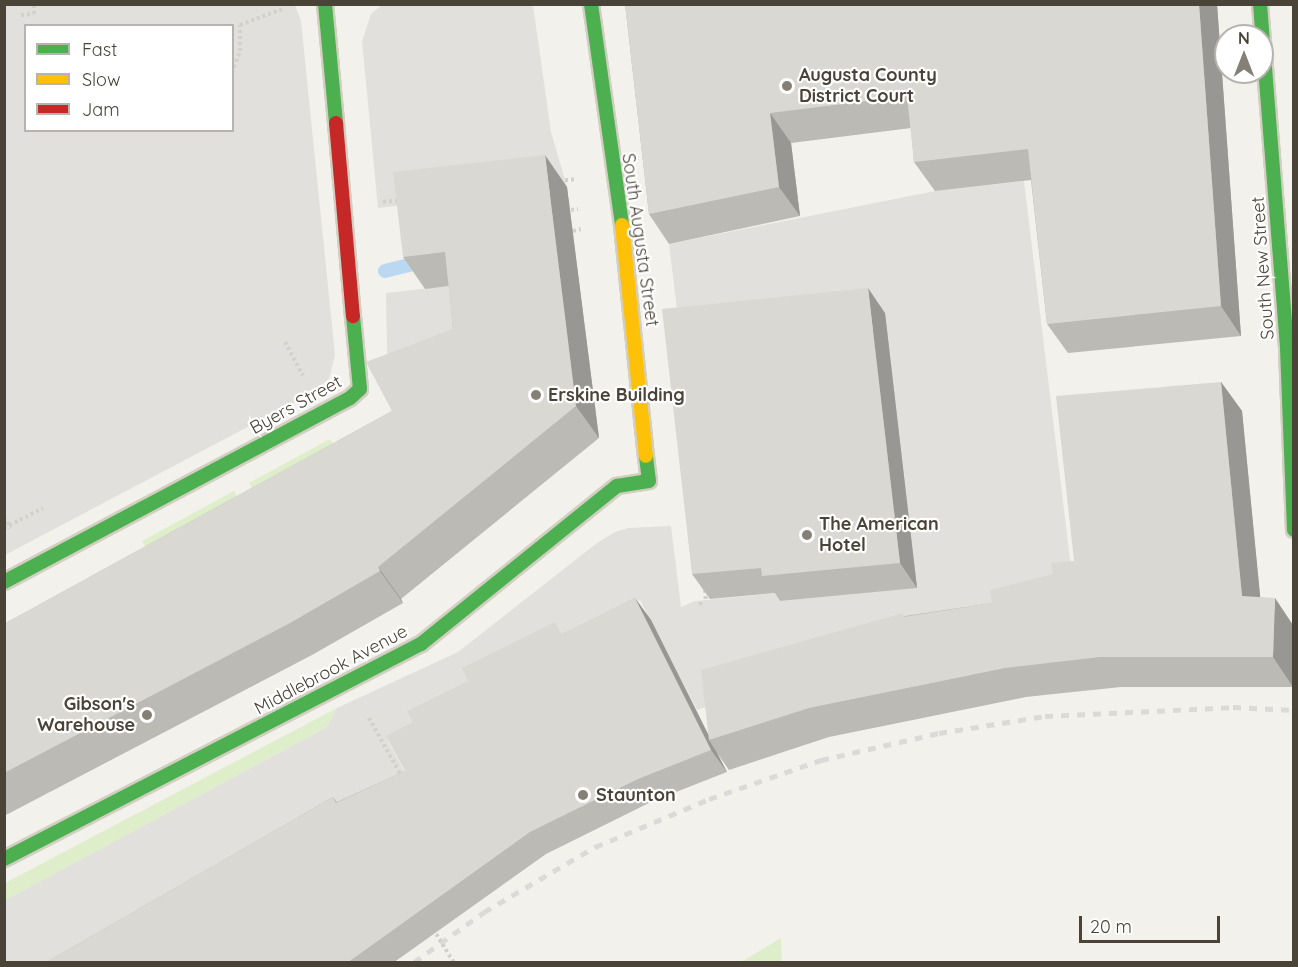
<!DOCTYPE html>
<html>
<head>
<meta charset="utf-8">
<style>
  body { margin:0 }
  #map { position:relative; width:1298px; height:967px; overflow:hidden; background:#f2f1ec; font-family:Quicksand,sans-serif }
  div>[style] { position:absolute }
  [style*='--x'] { left:calc(var(--x)*1px); top:calc(var(--y)*1px); width:calc(var(--w)*1px); rotate:calc(var(--a)*1deg) }
  .green>* { inset:0; background:#deeeca }
  .parking>* { inset:0; background:#e2e0dc }
  .stream>* { height:14px; margin:-7px; padding:0 7px; transform-origin:7px; border-radius:7px; background:#bad8f2 }
  .path>* { height:4px; margin-top:-2px; transform-origin:0; background:repeating-linear-gradient(90deg,#d2d1ca 0 3px,transparent 0 6px) }
  .roads { filter:drop-shadow(2px 0 #d2cfc2) drop-shadow(-2px 0 #d2cfc2) drop-shadow(0 2px #d2cfc2) drop-shadow(0 -2px #d2cfc2) }
  .fast>* { height:14px; margin:-7px; padding:0 7px; transform-origin:7px; border-radius:7px; background:#4caf50 }
  .slow>* { height:14px; margin:-7px; padding:0 7px; transform-origin:7px; border-radius:7px; background:#ffc107 }
  .jam>* { height:14px; margin:-7px; padding:0 7px; transform-origin:7px; border-radius:7px; background:#c62828 }
  .rail>* { height:4.5px; margin-top:-2.25px; transform-origin:0; background:repeating-linear-gradient(90deg,#dadad9 0 8px,transparent 0 16px) }
  .path-bridge>* { height:4px; margin-top:-2px; transform-origin:0; background:repeating-linear-gradient(90deg,#d2d1ca 0 3px,transparent 0 6px) }
  .wall>* { inset:0; background:#bbbab5 }
  .shaded-wall>* { inset:0; background:#999794 }
  .building>* { inset:0; background:#dad8d3 }
  .dots>* { width:16px; height:16px; translate:-50% -50%; box-sizing:border-box; border:3px solid #fff; border-radius:50% }
  span { translate:-50% -50%; white-space:nowrap; text-align:center; line-height:1.15; -webkit-text-stroke:4.5px #fff; paint-order:stroke }
  .poi-label { font-size:18px; color:#4a4337; font-weight:700 }
  .left { translate:0 -50%; text-align:left }
  .right { translate:-100% -50%; text-align:right }
  .street-label { font-size:18px; color:#4a4337 }
  .frame { position:absolute; inset:0; border:6px solid #4a4337; pointer-events:none }
  .legend { position:absolute; left:24px; top:24px; width:210px; height:108px; box-sizing:border-box; background:#fff; border:2px solid #b7b4af; margin:0; padding:8px 10px; list-style:none; font-size:18px; color:#4a4337 }
  .legend li { display:flex; align-items:center; gap:12px; height:30px }
  .legend b { width:30px; border:2px solid #b7b4af }
  .north { position:absolute; left:1214px; top:24px; width:60px; height:60px; box-sizing:border-box; background:#fff; border:2px solid #b7b4af; border-radius:50%; rotate:0deg; font-size:16px; font-weight:700; line-height:24px; text-align:center; color:#4a4337 }
  .north::after { content:''; display:block; margin:auto; width:21px; height:27px; background:#858076; clip-path:polygon(50% 0,100% 100%,50% 72%,0 100%) }
  .scale { position:absolute; left:1079px; top:916px; width:141px; height:27px; box-sizing:border-box; border:3px solid #4a4337; border-top:0; padding-left:8px; font-size:18px; line-height:21px; white-space:nowrap; color:#4a4337; -webkit-text-stroke:4px #fff; paint-order:stroke }
</style>
</head>
<body>
<div id="map">
  <div class="green">
    <i style="clip-path:polygon(330px 439px,340px 455px,258px 499px,249px 483px)"></i>
    <i style="clip-path:polygon(234px 491px,243px 508px,151px 557px,142px 541px)"></i>
    <i style="clip-path:polygon(337px 708px,327px 727px,5px 901px,5px 883px)"></i>
    <i style="clip-path:polygon(781px 938px,782px 962px,741px 962px)"></i>
  </div>
  <div class="parking">
    <i style="clip-path:polygon(evenodd,5px 4px,295px 5px,301px 21px,335px 355px,329px 379px,308px 395px,5px 555px,5px 4px,26px 26px,232px 26px,232px 130px,26px 130px,26px 26px)"></i>
    <i style="clip-path:polygon(383px 4px,533px 5px,551px 132px,567px 187px,378px 208px,362px 41px,371px 14px)"></i>
    <i style="clip-path:polygon(1024px 181px,1074px 592px,697px 710px,640px 600px,464px 689px,469px 700px,388px 741px,409px 780px,82px 962px,5px 962px,4px 901px,327px 727px,337px 708px,458px 652px,597px 543px,615px 532px,628px 528px,671px 526px,681px 607px,695px 601px,779px 593px,780px 601px,855px 594px,680px 334px,669px 244px,935px 191px)"></i>
    <i style="clip-path:polygon(467px 284px,475px 356px,388px 394px,386px 293px)"></i>
  </div>
  <div class="stream">
    <i style="--x:385;--y:271;--w:38;--a:-14"></i>
  </div>
  <div class="path">
    <i style="--x:21;--y:15;--w:13;--a:-4"></i>
    <i style="--x:34;--y:14;--w:10;--a:-90"></i>
    <i style="--x:232;--y:73;--w:23;--a:-70"></i>
    <i style="--x:240;--y:51;--w:26;--a:-90"></i>
    <i style="--x:240;--y:25;--w:48;--a:-20.7"></i>
    <i style="--x:559;--y:181;--w:17;--a:-7"></i>
    <i style="--x:383;--y:202;--w:17;--a:-7"></i>
    <i style="--x:571;--y:210;--w:7;--a:-8"></i>
    <i style="--x:573;--y:231;--w:8;--a:-14"></i>
    <i style="--x:285;--y:342;--w:38;--a:62"></i>
    <i style="--x:4;--y:517;--w:13;--a:61"></i>
    <i style="--x:4;--y:528;--w:44;--a:-27.1"></i>
    <i style="--x:705;--y:590;--w:12;--a:85"></i>
    <i style="--x:700;--y:605;--w:5;--a:-68"></i>
    <i style="--x:369;--y:718;--w:68;--a:60.8"></i>
  </div>
  <div class="roads">
    <div class="fast">
      <i style="--x:325;--y:4;--w:120;--a:84.7"></i>
      <i style="--x:591;--y:4;--w:223;--a:82"></i>
      <i style="--x:1260;--y:4;--w:345;--a:85.5"></i>
      <i style="--x:1287;--y:348;--w:182;--a:87.8"></i>
      <i style="--x:4;--y:582;--w:392;--a:-28"></i>
      <i style="--x:350;--y:398;--w:13;--a:-42"></i>
      <i style="--x:360;--y:389;--w:73;--a:-95.5"></i>
      <i style="--x:4;--y:859;--w:469;--a:-27.3"></i>
      <i style="--x:421;--y:644;--w:252;--a:-38.9"></i>
      <i style="--x:617;--y:486;--w:32;--a:-9"></i>
      <i style="--x:649;--y:481;--w:25;--a:-97"></i>
    </div>
    <div class="slow">
      <i style="--x:622;--y:225;--w:232;--a:84.1"></i>
    </div>
    <div class="jam">
      <i style="--x:336;--y:123;--w:194;--a:85"></i>
    </div>
  </div>
  <div class="rail">
    <i style="--x:414;--y:962;--w:86;--a:-35.5"></i>
    <i style="--x:484;--y:912;--w:129;--a:-30.4"></i>
    <i style="--x:595;--y:847;--w:124;--a:-22.8"></i>
    <i style="--x:709;--y:799;--w:119;--a:-19.2"></i>
    <i style="--x:821;--y:760;--w:121;--a:-12.9"></i>
    <i style="--x:939;--y:733;--w:107;--a:-9.1"></i>
    <i style="--x:1045;--y:716;--w:188;--a:-2.7"></i>
    <i style="--x:1233;--y:707;--w:61;--a:2.8"></i>
  </div>
  <div class="path-bridge">
    <i style="--x:433;--y:929;--w:39;--a:58"></i>
  </div>
  <div class="wall">
    <i style="clip-path:polygon(625px 4px,1217px 4px,1241px 336px,1068px 353px,1047px 324px,1031px 180px,935px 191px,914px 162px,911px 128px,791px 143px,800px 216px,669px 244px,649px 214px)"></i>
    <i style="clip-path:polygon(567px 187px,599px 438px,401px 599px,403px 603px,312px 655px,4px 816px,4px 624px,392px 411px,453px 329px,449px 286px,425px 289px,403px 257px)"></i>
    <i style="clip-path:polygon(885px 313px,917px 588px,780px 601px,775px 593px,710px 599px,692px 574px)"></i>
    <i style="clip-path:polygon(1221px 382px,1242px 411px,1260px 597px,1293px 625px,1293px 687px,1121px 687px,1026px 697px,829px 737px,729px 770px,717px 753px,727px 772px,653px 801px,546px 854px,393px 963px,45px 963px,333px 797px,337px 802px,405px 771px,413px 722px,563px 634px,635px 598px,651px 620px,708px 734px,905px 616px,992px 603px,1053px 574px,1074px 561px)"></i>
  </div>
  <div class="shaded-wall">
    <i style="clip-path:polygon(1199px 4px,1217px 4px,1241px 336px,1221px 306px)"></i>
    <i style="clip-path:polygon(770px 113px,791px 143px,800px 216px,779px 187px)"></i>
    <i style="clip-path:polygon(545px 155px,567px 187px,599px 438px,576px 406px)"></i>
    <i style="clip-path:polygon(868px 288px,885px 313px,917px 588px,900px 563px)"></i>
    <i style="clip-path:polygon(1221px 382px,1242px 411px,1263px 625px,1242px 596px)"></i>
    <i style="clip-path:polygon(378px 567px,401px 599px,403px 603px,380px 571px)"></i>
    <i style="clip-path:polygon(635px 598px,651px 620px,711px 740px,709px 740px,717px 753px,727px 772px,711px 750px)"></i>
    <i style="clip-path:polygon(1275px 598px,1293px 625px,1293px 687px,1273px 657px)"></i>
  </div>
  <div class="building">
    <i style="clip-path:polygon(625px 4px,1199px 4px,1221px 306px,1047px 324px,1028px 149px,914px 162px,907px 96px,770px 113px,779px 187px,649px 214px)"></i>
    <i style="clip-path:polygon(545px 155px,576px 406px,378px 567px,380px 571px,290px 623px,4px 773px,4px 624px,392px 411px,366px 362px,453px 329px,445px 252px,403px 257px,393px 172px)"></i>
    <i style="clip-path:polygon(868px 288px,900px 563px,762px 576px,761px 568px,692px 574px,662px 309px)"></i>
    <i style="clip-path:polygon(1221px 382px,1242px 596px,1275px 598px,1273px 657px,1100px 657px,1005px 668px,809px 708px,709px 740px,701px 670px,903px 613px,903px 617px,992px 603px,990px 590px,1053px 574px,1051px 563px,1074px 561px,1056px 396px)"></i>
    <i style="clip-path:polygon(635px 598px,711px 750px,638px 779px,530px 832px,347px 963px,218px 963px,216px 961px,213px 963px,45px 963px,333px 797px,336px 803px,405px 771px,386px 736px,413px 722px,407px 711px,468px 681px,462px 668px,555px 622px,561px 634px)"></i>
  </div>
  <div class="dots">
    <i style="left:787px;top:86px;background:#858076"></i>
    <i style="left:536px;top:395px;background:#858076"></i>
    <i style="left:807px;top:535px;background:#858076"></i>
    <i style="left:147px;top:715px;background:#858076"></i>
    <i style="left:583px;top:795px;background:#858076"></i>
  </div>
  <div class="poi-label">
    <span class="left" style="left:799px;top:86px">Augusta County<br>District Court</span>
    <span class="left" style="left:548px;top:395px">Erskine Building</span>
    <span class="left" style="left:819px;top:535px">The American<br>Hotel</span>
    <span class="right" style="left:135px;top:715px">Gibson's<br>Warehouse</span>
    <span class="left" style="left:596px;top:795px">Staunton</span>
  </div>
  <div class="street-label">
    <span style="left:640px;top:240px;rotate:82deg">South Augusta Street</span>
    <span style="left:1263px;top:268px;rotate:-94deg">South New Street</span>
    <span style="left:296px;top:405px;rotate:-29deg">Byers Street</span>
    <span style="left:331px;top:670px;rotate:-28deg">Middlebrook Avenue</span>
  </div>
  <div class="frame"></div>
  <ul class="legend">
  <li><b style="height:8px;background:#4caf50"></b>Fast</li>
  <li><b style="height:8px;background:#ffc107"></b>Slow</li>
  <li><b style="height:8px;background:#c62828"></b>Jam</li>
  </ul>
  <div class="north">N</div>
  <div class="scale">20 m</div>
</div>
</body>
</html>
